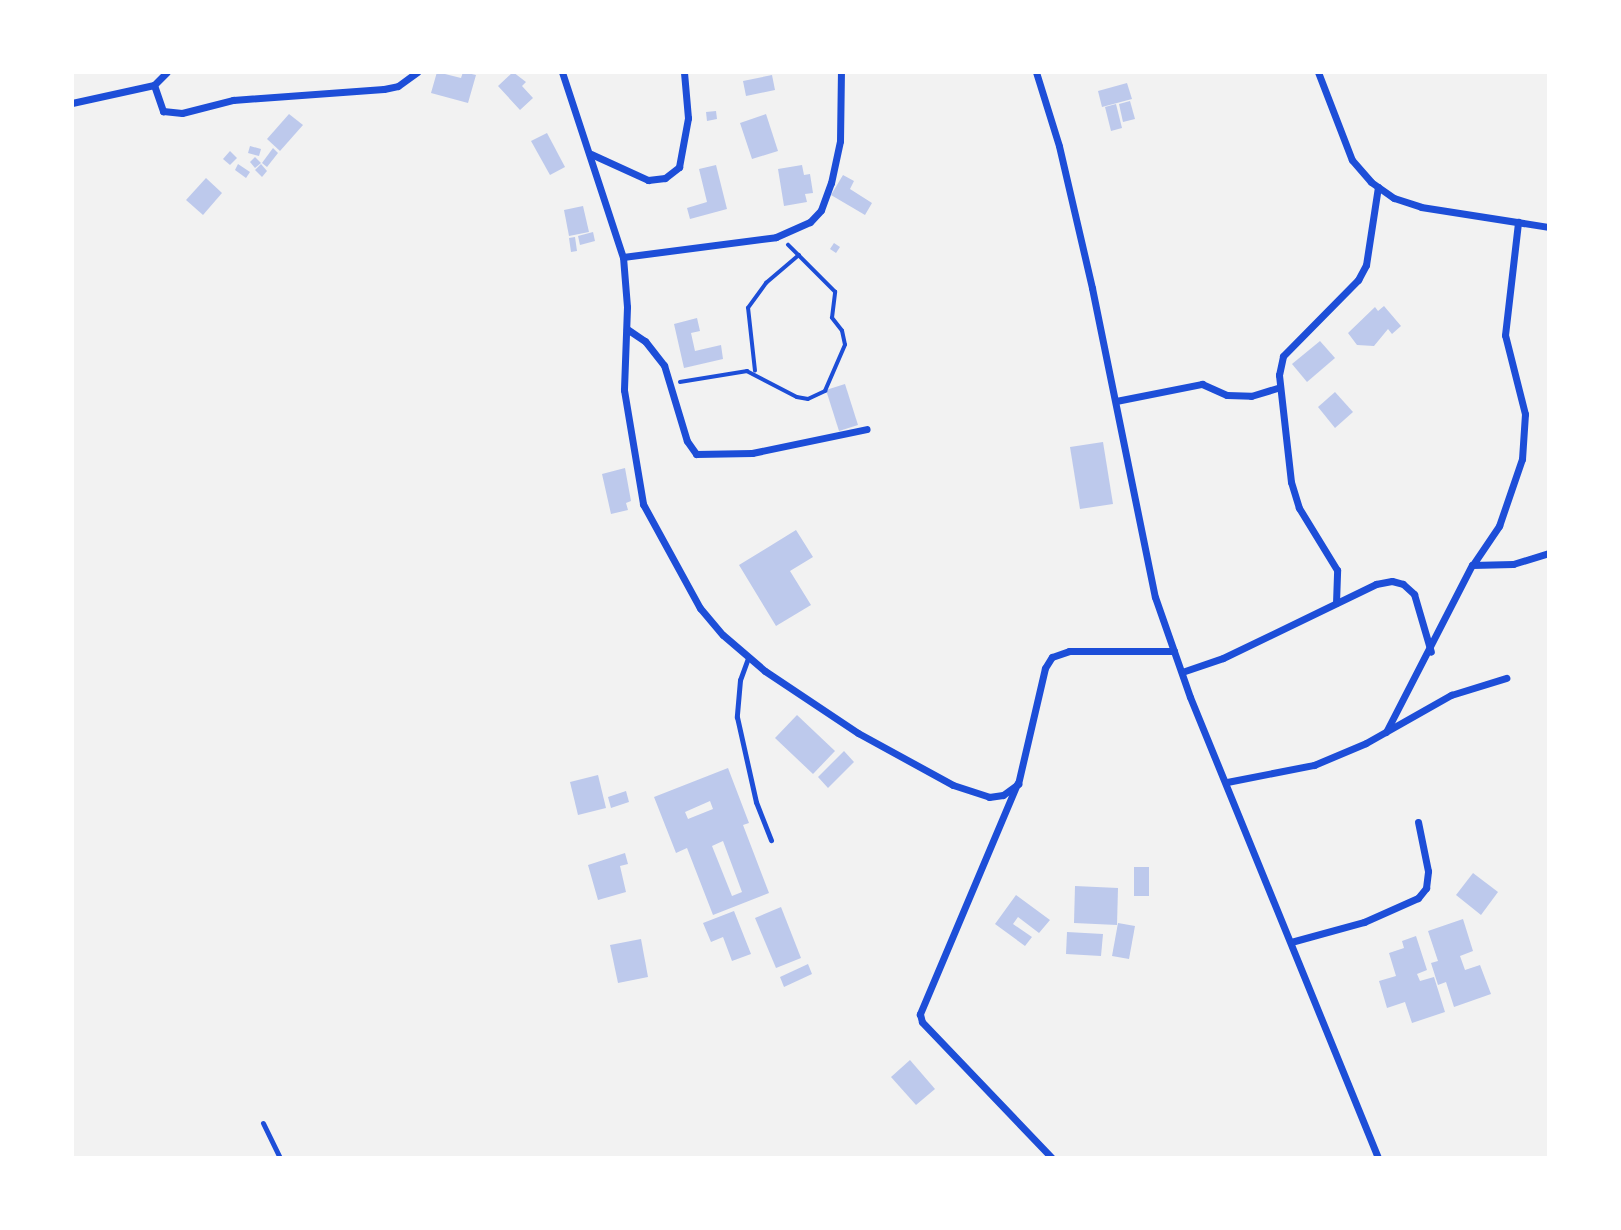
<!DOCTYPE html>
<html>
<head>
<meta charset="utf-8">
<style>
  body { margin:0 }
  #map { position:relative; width:1621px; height:1230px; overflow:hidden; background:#f2f2f2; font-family:Roboto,sans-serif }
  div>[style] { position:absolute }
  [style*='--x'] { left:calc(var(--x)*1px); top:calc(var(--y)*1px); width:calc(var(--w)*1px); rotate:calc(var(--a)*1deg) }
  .building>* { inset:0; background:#bdc9ec }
  .path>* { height:3.5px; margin:-1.75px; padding:0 1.75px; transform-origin:1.75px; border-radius:1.75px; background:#1d4ed8 }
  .service>* { height:5px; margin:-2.5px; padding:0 2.5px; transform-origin:2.5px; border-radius:2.5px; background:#1d4ed8 }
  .minor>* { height:7px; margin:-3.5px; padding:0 3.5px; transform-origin:3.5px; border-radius:3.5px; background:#1d4ed8 }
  span { translate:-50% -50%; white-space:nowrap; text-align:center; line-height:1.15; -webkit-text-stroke:6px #fff; paint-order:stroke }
  .frame { position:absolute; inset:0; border:74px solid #fff; pointer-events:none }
</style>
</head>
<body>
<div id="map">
  <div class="building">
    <i style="clip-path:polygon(437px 72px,461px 78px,463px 72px,476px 75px,468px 103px,431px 93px)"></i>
    <i style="clip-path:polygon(513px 72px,526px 82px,522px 86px,533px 98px,520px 110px,498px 86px)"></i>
    <i style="clip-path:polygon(772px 75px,775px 90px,746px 96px,743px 81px)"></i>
    <i style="clip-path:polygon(1127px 83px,1132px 99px,1102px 107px,1098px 91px)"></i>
    <i style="clip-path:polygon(1130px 101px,1135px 119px,1123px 122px,1119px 104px)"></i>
    <i style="clip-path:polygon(1116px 104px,1122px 128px,1111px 131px,1105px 107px)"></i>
    <i style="clip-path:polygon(716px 111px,717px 119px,707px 121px,706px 112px)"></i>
    <i style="clip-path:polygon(289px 114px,303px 125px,280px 151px,267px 139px)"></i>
    <i style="clip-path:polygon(766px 114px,778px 151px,752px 159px,740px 123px)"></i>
    <i style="clip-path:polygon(547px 133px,565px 167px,550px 175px,531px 141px)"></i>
    <i style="clip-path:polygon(250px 146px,261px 149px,259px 156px,248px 153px)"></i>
    <i style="clip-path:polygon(273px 148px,278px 153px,267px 167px,262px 163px)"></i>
    <i style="clip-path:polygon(230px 151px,237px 158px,230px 165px,223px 159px)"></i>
    <i style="clip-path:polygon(255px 157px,261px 163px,255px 168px,250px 162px)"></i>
    <i style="clip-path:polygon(238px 164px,250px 172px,246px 178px,235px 170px)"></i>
    <i style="clip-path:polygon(261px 164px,267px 171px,262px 177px,255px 170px)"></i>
    <i style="clip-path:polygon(716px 165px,727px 209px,690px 219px,687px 208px,707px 202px,699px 169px)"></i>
    <i style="clip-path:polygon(802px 165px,804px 175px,810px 174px,813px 193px,805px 194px,807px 202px,784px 206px,778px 169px)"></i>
    <i style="clip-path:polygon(843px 175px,854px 181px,850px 189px,872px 203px,865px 215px,831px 195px)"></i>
    <i style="clip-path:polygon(206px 178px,222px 193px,203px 215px,186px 200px)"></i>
    <i style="clip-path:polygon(583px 206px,589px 232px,569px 236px,564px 210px)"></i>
    <i style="clip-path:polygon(593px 232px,595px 241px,580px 245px,578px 236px)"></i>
    <i style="clip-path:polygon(575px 237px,577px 251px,571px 252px,569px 238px)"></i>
    <i style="clip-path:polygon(834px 243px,840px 247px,836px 253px,830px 249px)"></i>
    <i style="clip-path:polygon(1384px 306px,1401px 326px,1392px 334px,1388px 329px,1374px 346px,1357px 345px,1348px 333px,1375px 307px,1378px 311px)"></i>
    <i style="clip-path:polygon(697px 318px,700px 331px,691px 333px,695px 351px,721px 345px,723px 359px,684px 368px,674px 324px)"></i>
    <i style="clip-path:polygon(1320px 341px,1335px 358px,1307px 382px,1292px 364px)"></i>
    <i style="clip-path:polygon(845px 384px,858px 425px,839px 431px,826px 390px)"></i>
    <i style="clip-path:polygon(1335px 392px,1353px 412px,1335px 428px,1318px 407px)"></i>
    <i style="clip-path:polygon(1103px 442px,1113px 504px,1080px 509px,1070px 447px)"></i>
    <i style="clip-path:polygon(625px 468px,631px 501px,626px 503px,628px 510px,611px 514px,602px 474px)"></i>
    <i style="clip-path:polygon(796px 530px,813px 557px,790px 571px,811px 605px,776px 626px,739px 565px)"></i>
    <i style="clip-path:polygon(797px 715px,835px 751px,813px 774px,775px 738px)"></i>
    <i style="clip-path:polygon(844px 751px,854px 762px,828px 788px,818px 777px)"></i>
    <i style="clip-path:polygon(evenodd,728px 768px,749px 823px,743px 825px,769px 893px,713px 915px,687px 848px,676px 853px,654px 797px,728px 768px,710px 801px,713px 809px,688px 819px,685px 812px,710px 801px,728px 768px,723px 841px,742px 892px,732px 896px,712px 846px,723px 841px)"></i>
    <i style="clip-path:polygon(598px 775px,606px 808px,578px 815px,570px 782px)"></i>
    <i style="clip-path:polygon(626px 791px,629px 802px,611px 808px,608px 797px)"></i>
    <i style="clip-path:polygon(625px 853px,628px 864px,620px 866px,626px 892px,598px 900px,588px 865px)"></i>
    <i style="clip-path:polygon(1134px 867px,1149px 867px,1149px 896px,1134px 896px)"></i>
    <i style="clip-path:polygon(1473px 873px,1498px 892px,1481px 915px,1456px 895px)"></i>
    <i style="clip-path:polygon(1075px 886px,1118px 888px,1117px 925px,1074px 923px)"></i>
    <i style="clip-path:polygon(1016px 895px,1050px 920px,1039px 933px,1018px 917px,1013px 924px,1032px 937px,1025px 946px,995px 924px)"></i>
    <i style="clip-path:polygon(781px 907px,801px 958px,776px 968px,755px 918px)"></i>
    <i style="clip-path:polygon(734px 911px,751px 954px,732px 961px,723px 937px,711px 942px,703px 923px)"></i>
    <i style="clip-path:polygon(1463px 919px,1473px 951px,1460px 956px,1465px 970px,1480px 965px,1491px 994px,1454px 1007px,1446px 982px,1438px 985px,1431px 963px,1438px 961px,1428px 931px)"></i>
    <i style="clip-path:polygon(1118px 923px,1135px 926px,1129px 959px,1112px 956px)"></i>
    <i style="clip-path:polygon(1067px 932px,1103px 934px,1101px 956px,1066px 954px)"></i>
    <i style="clip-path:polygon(1416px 936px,1427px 970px,1417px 974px,1420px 981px,1434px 977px,1445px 1012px,1412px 1023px,1405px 1002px,1387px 1008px,1379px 981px,1396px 976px,1389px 953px,1404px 948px,1402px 941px)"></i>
    <i style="clip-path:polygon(641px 939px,648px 977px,618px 983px,610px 945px)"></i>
    <i style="clip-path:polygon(808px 964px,812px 974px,784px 987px,780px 977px)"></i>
    <i style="clip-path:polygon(910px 1060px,935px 1089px,916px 1105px,891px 1077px)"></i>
  </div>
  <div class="path">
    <i style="--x:755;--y:371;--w:63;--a:-96.3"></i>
    <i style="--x:748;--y:308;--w:31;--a:-54"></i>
    <i style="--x:766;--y:283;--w:43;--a:-40.3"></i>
    <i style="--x:680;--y:382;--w:68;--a:-9.3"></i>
    <i style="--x:747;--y:371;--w:56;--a:27.5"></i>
    <i style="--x:797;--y:397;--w:11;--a:10"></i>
    <i style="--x:808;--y:399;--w:19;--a:-25"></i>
    <i style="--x:825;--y:391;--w:50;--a:-66.5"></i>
    <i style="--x:845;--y:345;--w:14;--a:-102"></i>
    <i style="--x:842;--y:331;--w:16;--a:-128"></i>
    <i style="--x:832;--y:318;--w:26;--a:-83"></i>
    <i style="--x:835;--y:292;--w:66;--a:-135"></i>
  </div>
  <div class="service">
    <i style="--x:748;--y:658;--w:23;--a:110"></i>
    <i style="--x:740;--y:680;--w:37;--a:95"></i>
    <i style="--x:737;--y:717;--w:87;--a:77.4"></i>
    <i style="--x:756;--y:802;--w:41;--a:68.5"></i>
    <i style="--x:263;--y:1123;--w:39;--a:64"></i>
  </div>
  <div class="minor">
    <i style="--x:562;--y:72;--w:195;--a:71.8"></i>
    <i style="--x:623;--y:257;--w:50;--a:85.4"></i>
    <i style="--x:627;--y:307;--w:83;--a:92.1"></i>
    <i style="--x:624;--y:390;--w:116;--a:80.5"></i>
    <i style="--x:643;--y:504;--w:119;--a:61.3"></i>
    <i style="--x:700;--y:608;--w:35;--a:50"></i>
    <i style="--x:723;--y:635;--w:55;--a:40.6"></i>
    <i style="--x:765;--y:671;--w:112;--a:33.7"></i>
    <i style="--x:858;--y:733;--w:108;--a:28.7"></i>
    <i style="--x:953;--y:785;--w:38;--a:18"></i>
    <i style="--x:989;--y:797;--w:14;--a:-8"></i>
    <i style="--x:1003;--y:795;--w:19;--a:-36"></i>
    <i style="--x:1018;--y:784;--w:119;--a:-76.9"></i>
    <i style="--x:1045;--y:668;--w:13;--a:-58"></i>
    <i style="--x:1052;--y:657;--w:18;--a:-19"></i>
    <i style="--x:1069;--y:651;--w:105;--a:0"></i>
    <i style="--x:1036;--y:72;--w:77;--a:72.7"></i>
    <i style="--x:1059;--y:146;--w:146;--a:76.9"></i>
    <i style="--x:1092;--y:288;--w:315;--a:78.5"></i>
    <i style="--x:1155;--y:597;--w:106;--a:70.7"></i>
    <i style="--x:1190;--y:697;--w:498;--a:67.8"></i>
    <i style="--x:1318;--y:72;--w:94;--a:68.9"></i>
    <i style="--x:1352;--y:160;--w:29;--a:49"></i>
    <i style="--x:1371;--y:182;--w:28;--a:35"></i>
    <i style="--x:1394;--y:198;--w:28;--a:18"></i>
    <i style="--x:1421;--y:207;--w:130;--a:8.9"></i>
    <i style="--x:154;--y:85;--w:28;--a:71"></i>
    <i style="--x:163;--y:111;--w:19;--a:6"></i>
    <i style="--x:182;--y:113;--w:53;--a:-14.3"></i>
    <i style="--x:233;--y:100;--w:151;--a:-4.2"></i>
    <i style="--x:384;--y:89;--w:14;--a:-12"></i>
    <i style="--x:398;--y:86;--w:24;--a:-36"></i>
    <i style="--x:72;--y:103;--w:84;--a:-12.4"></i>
    <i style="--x:154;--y:85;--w:18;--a:-45"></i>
    <i style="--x:591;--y:154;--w:63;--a:24.5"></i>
    <i style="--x:648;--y:180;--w:17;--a:-7"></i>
    <i style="--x:665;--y:178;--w:18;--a:-38"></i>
    <i style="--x:679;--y:167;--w:50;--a:-79.6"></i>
    <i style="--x:688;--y:118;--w:46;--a:-95"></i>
    <i style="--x:623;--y:257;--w:154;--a:-7.4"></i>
    <i style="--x:776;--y:237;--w:37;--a:-24"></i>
    <i style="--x:810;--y:222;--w:16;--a:-47"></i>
    <i style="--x:821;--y:210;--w:29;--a:-70"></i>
    <i style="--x:831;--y:183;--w:43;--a:-77.9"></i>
    <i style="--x:840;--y:141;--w:69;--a:-89.2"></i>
    <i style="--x:627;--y:329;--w:22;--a:34"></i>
    <i style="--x:645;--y:341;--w:31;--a:52"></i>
    <i style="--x:664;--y:365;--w:79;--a:73.2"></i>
    <i style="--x:687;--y:441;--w:16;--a:55"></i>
    <i style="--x:696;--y:454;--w:56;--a:-1"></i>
    <i style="--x:752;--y:453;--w:117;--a:-11.8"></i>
    <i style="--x:1116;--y:401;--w:88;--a:-11.2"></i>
    <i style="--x:1202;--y:384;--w:27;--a:24"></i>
    <i style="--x:1227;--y:395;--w:24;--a:2"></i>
    <i style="--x:1251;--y:396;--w:30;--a:-17"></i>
    <i style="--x:1474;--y:563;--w:45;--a:-56"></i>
    <i style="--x:1499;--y:526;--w:71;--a:-71.1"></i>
    <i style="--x:1522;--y:459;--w:45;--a:-86.2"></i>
    <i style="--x:1525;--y:414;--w:81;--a:-104.2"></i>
    <i style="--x:1505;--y:335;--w:114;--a:-83.4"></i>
    <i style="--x:1336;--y:603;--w:33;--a:-88"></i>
    <i style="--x:1337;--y:570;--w:73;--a:-121.5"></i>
    <i style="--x:1299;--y:508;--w:27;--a:-107"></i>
    <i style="--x:1291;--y:482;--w:108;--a:-96.4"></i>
    <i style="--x:1279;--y:375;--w:19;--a:-78"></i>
    <i style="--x:1283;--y:356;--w:107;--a:-45.4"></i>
    <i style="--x:1358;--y:280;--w:17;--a:-62"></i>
    <i style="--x:1366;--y:265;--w:79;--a:-81.3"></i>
    <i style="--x:1182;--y:672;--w:43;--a:-18.9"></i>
    <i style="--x:1223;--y:658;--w:170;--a:-25.8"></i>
    <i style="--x:1376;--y:584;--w:16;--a:-11"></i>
    <i style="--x:1392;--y:581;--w:11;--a:15"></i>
    <i style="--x:1403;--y:584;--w:15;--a:42"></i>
    <i style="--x:1414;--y:594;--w:60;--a:73.7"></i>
    <i style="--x:1386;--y:732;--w:188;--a:-62.8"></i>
    <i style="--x:1472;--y:565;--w:41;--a:-1.4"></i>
    <i style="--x:1513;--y:564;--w:38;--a:-17"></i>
    <i style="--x:1227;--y:782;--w:89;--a:-11.1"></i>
    <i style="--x:1314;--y:765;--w:56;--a:-22.9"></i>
    <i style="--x:1366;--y:743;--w:98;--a:-29.5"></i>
    <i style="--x:1451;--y:695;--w:58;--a:-17.2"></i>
    <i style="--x:1017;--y:784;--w:250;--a:112.9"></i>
    <i style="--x:920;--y:1014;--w:8;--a:76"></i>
    <i style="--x:922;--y:1022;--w:188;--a:46.3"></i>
    <i style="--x:1291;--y:942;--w:76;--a:-15.3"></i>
    <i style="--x:1364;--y:922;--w:59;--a:-24"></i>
    <i style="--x:1418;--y:898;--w:13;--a:-51"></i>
    <i style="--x:1426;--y:888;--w:17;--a:-83"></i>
    <i style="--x:1428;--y:871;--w:50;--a:-101.5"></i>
  </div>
  <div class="frame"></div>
</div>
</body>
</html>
